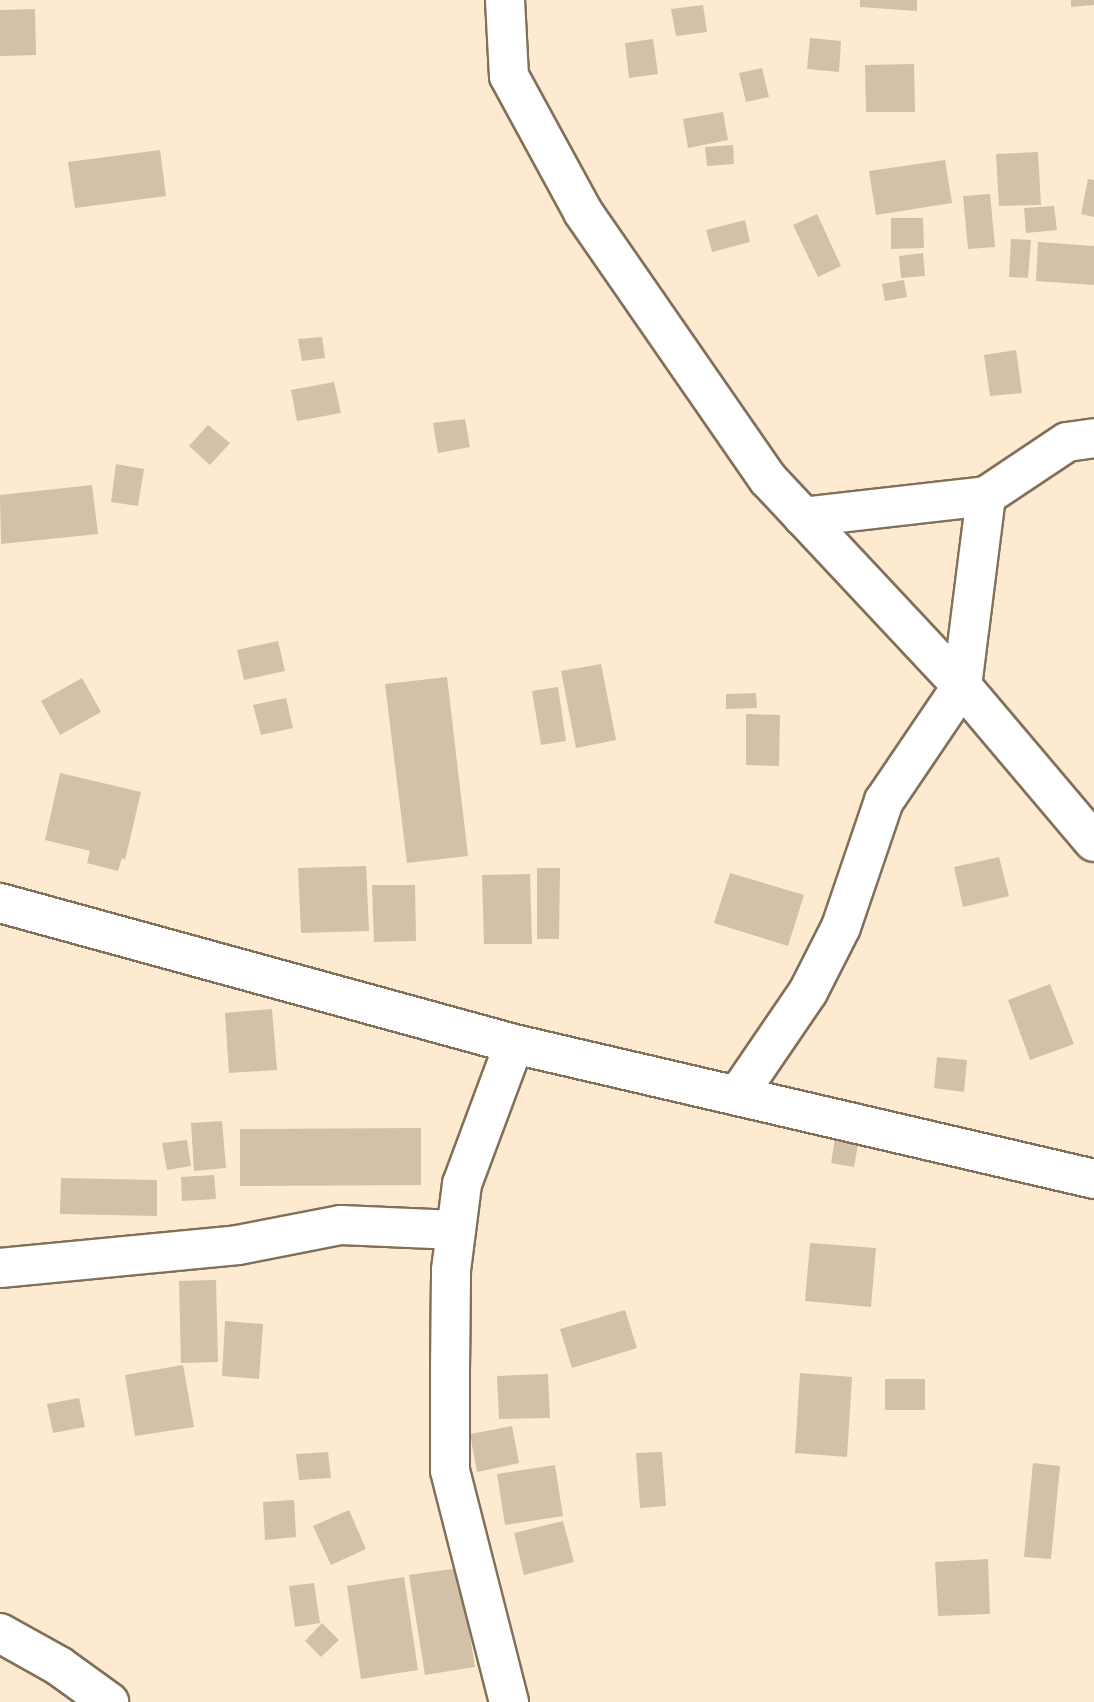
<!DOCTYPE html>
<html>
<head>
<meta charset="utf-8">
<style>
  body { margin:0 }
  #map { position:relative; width:1094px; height:1702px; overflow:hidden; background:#fdead1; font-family:Lato,sans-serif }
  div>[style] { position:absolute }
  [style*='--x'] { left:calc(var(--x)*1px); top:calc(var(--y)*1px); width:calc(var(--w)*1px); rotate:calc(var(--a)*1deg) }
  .building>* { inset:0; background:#d3c0a8 }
  .roads { filter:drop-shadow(2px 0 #82715a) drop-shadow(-2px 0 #82715a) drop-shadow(0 2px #82715a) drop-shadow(0 -2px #82715a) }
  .minor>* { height:38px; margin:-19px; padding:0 19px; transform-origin:19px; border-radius:19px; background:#fff }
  span { translate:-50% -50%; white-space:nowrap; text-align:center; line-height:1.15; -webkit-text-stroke:7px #fff; paint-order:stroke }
</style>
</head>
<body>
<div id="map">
  <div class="building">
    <i style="clip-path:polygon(860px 0,917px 0,917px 11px,860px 7px)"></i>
    <i style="clip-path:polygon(1071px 0,1094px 0,1094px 5px,1071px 7px)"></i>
    <i style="clip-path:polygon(703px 5px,707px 32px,676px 36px,671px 9px)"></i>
    <i style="clip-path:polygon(35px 9px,36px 55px,0 56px,0 10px)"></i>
    <i style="clip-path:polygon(810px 38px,841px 41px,839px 72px,807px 69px)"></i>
    <i style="clip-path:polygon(653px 39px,658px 74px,629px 78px,625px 43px)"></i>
    <i style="clip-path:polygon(914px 64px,915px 112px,866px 112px,865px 65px)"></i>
    <i style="clip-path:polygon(762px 68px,769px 97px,746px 102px,739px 73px)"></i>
    <i style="clip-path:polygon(723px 112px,728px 140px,688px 148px,683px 119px)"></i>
    <i style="clip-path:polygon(733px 145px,734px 164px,707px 166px,705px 147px)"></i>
    <i style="clip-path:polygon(160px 150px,166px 196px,75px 208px,68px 162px)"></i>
    <i style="clip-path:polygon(1038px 152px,1041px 205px,999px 206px,996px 154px)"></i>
    <i style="clip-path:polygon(945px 160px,952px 203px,876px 215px,869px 171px)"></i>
    <i style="clip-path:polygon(1088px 179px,1094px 180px,1094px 217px,1081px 214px)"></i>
    <i style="clip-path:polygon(990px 194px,995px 247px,968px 249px,963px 196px)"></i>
    <i style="clip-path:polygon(1054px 206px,1057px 230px,1026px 233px,1024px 208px)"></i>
    <i style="clip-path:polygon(817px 214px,841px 266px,818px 277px,793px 225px)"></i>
    <i style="clip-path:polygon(891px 218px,923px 218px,924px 248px,891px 249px)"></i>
    <i style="clip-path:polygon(745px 220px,750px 242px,712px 252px,706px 230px)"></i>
    <i style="clip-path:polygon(1011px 239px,1031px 240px,1028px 278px,1009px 277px)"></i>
    <i style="clip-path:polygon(1038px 242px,1094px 246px,1094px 285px,1036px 281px)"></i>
    <i style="clip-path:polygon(923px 253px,925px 276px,901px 278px,899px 256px)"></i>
    <i style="clip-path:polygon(904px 280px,907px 297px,885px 301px,882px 284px)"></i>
    <i style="clip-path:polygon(322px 337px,325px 358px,302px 361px,298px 339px)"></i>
    <i style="clip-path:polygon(1016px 350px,1022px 393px,990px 396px,984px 355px)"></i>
    <i style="clip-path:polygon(334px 382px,341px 413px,297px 421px,291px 390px)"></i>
    <i style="clip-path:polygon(465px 419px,470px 447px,438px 453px,433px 423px)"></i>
    <i style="clip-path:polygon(208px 425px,230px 443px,210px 465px,189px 446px)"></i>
    <i style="clip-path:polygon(116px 464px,144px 469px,138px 506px,111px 502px)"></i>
    <i style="clip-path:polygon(92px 485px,98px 534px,1px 544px,0 495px)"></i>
    <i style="clip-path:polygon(278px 641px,285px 671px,244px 680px,237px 650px)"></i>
    <i style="clip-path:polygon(601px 664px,616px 740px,576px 748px,561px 671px)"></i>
    <i style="clip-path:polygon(447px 677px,468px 856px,407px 863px,385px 684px)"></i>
    <i style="clip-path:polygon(82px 678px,101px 712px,60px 735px,41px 701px)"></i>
    <i style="clip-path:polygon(558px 687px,566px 741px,541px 745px,532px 691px)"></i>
    <i style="clip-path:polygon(756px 693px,757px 708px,726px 709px,726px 694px)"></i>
    <i style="clip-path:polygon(286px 698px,293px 728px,261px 735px,253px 705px)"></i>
    <i style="clip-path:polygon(746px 714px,780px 715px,779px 766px,746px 765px)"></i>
    <i style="clip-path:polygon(60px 773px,141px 792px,125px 860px,122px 858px,118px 871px,87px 863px,90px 851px,45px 840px)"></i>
    <i style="clip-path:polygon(999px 857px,1009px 896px,963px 907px,954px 867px)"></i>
    <i style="clip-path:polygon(366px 866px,369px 931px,301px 933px,298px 868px)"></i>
    <i style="clip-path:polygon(537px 868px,560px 868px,559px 939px,537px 939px)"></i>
    <i style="clip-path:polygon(730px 873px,804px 895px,788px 946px,714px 923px)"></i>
    <i style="clip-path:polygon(530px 874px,532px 944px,484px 944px,482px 875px)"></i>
    <i style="clip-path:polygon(372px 885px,415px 885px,416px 941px,374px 942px)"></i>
    <i style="clip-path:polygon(1050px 984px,1074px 1044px,1030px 1060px,1008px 1000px)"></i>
    <i style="clip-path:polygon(272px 1009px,277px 1070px,229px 1073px,225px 1013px)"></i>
    <i style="clip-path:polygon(937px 1057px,967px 1060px,964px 1092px,934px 1088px)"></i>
    <i style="clip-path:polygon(222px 1121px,226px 1168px,194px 1171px,191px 1123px)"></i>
    <i style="clip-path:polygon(421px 1128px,421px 1185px,240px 1186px,240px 1129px)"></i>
    <i style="clip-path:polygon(836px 1133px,859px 1138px,854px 1167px,831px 1163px)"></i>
    <i style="clip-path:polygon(187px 1140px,191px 1166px,167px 1170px,162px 1143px)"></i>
    <i style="clip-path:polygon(214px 1175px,216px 1199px,182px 1201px,181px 1177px)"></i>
    <i style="clip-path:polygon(61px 1178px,157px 1180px,157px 1216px,60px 1214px)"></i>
    <i style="clip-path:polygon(810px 1243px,876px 1248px,871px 1307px,805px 1301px)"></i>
    <i style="clip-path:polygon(216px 1280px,218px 1362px,181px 1363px,179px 1281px)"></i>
    <i style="clip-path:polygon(625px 1310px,637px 1348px,572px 1368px,560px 1329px)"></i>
    <i style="clip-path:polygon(225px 1321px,263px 1324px,259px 1379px,222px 1376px)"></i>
    <i style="clip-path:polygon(183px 1365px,194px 1427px,135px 1436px,125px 1375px)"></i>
    <i style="clip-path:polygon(800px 1373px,852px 1377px,847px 1457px,795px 1453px)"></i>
    <i style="clip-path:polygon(548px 1374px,550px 1418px,499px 1419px,497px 1376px)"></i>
    <i style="clip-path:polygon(885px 1379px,925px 1379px,925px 1410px,885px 1410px)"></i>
    <i style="clip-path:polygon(79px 1398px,85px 1427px,53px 1433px,47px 1404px)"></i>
    <i style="clip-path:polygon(512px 1426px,519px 1463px,477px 1472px,470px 1434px)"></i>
    <i style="clip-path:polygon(328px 1452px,331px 1478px,299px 1480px,296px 1454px)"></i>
    <i style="clip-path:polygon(662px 1452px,666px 1506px,640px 1508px,636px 1453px)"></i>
    <i style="clip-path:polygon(1033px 1463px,1060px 1466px,1051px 1559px,1024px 1557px)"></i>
    <i style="clip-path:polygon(555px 1465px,563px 1516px,505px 1525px,497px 1474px)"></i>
    <i style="clip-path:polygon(294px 1500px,296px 1537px,265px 1540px,263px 1502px)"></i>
    <i style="clip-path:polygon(349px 1510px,366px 1549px,331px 1565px,313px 1526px)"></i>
    <i style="clip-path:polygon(563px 1521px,574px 1562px,524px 1575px,514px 1533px)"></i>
    <i style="clip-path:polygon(988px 1559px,990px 1614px,938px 1616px,935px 1562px)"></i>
    <i style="clip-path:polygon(459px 1568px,475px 1667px,425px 1675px,409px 1575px)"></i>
    <i style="clip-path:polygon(404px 1577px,418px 1670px,361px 1679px,347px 1586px)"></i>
    <i style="clip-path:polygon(314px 1583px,320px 1623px,295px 1627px,289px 1586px)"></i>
    <i style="clip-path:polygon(322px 1623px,339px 1640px,321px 1657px,305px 1641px)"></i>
  </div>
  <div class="roads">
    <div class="minor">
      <i style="--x:505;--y:0;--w:76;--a:87"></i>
      <i style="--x:509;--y:76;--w:155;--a:61.4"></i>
      <i style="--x:583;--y:212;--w:325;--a:55.3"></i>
      <i style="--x:768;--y:479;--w:284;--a:46.9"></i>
      <i style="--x:962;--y:686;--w:204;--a:49.8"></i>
      <i style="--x:803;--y:517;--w:184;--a:-6.5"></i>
      <i style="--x:0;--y:903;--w:533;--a:15.34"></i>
      <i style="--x:514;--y:1044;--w:596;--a:13.1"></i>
      <i style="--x:737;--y:1096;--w:126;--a:-55.7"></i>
      <i style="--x:808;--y:992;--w:73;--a:-63.1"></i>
      <i style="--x:841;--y:927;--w:133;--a:-71.2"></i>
      <i style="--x:884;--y:801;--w:139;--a:-55.9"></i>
      <i style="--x:962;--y:686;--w:192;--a:-82.8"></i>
      <i style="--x:986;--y:496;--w:97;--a:-33.7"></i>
      <i style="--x:1067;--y:442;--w:27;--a:-8"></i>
      <i style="--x:0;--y:1268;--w:239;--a:-5.5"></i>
      <i style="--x:238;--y:1245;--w:105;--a:-11"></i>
      <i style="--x:341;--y:1225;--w:115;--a:2.5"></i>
      <i style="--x:0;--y:1633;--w:68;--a:29.2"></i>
      <i style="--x:59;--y:1666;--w:62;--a:35.8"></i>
      <i style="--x:509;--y:1702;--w:239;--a:-104.3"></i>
      <i style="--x:450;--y:1470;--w:99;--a:-90"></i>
      <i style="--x:450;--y:1371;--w:101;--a:-89.4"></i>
      <i style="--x:451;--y:1270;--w:87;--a:-82.7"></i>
      <i style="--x:462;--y:1184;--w:149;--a:-69.6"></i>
    </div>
  </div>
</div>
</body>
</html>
